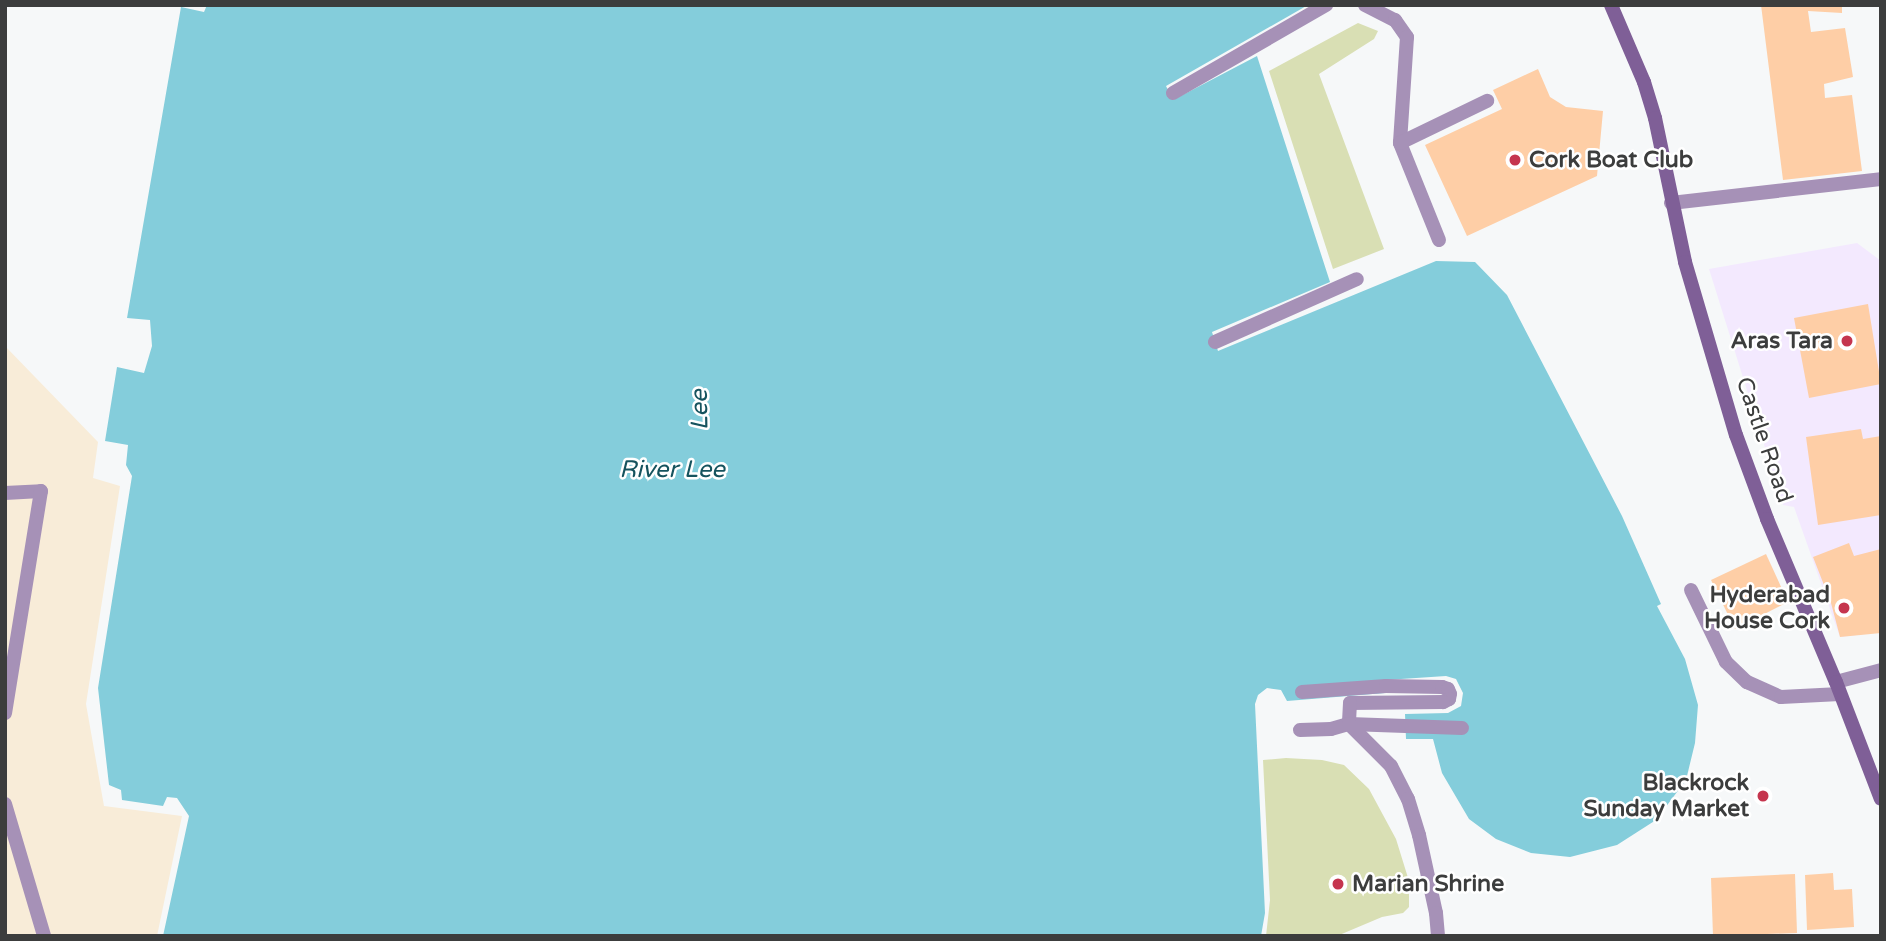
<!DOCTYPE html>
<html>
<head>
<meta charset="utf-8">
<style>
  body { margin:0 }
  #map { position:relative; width:1886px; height:941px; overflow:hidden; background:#f6f8f9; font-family:"Varela Round",sans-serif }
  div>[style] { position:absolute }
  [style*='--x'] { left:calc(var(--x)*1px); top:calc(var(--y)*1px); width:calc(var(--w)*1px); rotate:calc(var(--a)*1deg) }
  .commercial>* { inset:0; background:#f3e9fe }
  .industrial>* { inset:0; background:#f8ecd8 }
  .green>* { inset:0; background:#d9dfb4 }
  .water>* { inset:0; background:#84cddb }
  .building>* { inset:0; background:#fecea6 }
  .lane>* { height:14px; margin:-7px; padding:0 7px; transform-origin:7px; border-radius:7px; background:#a691b7 }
  .street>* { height:14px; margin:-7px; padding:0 7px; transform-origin:7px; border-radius:7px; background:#a691b7 }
  .secondary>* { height:14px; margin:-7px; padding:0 7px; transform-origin:7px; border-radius:7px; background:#7f5f97 }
  .dots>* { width:19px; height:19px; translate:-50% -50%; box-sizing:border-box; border:4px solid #fff; border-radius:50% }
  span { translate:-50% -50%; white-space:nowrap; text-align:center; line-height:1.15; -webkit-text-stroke:5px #fff; paint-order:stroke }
  .poi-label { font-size:23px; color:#3c3d3d; font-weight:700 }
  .left { translate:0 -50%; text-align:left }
  .right { translate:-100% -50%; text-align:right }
  .street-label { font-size:23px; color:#3c3d3d }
  .water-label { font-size:24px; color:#15535e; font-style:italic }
  .frame { position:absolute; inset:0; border:7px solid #3c3d3d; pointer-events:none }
</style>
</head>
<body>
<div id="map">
  <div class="commercial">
    <i style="clip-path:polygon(1857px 243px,1881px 261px,1881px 632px,1840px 637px,1794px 507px,1783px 505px,1709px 269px)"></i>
  </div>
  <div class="industrial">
    <i style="clip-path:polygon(5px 346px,98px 442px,93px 478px,120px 486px,86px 704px,104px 806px,182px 816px,157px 936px,5px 936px)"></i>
  </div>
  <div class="green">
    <i style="clip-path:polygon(1358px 23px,1378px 31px,1374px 39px,1319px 74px,1384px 249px,1333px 269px,1269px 71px)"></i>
    <i style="clip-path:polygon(1286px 758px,1322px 760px,1344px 765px,1369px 789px,1396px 839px,1409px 881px,1409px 907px,1403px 913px,1382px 917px,1337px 936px,1266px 936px,1270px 900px,1263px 760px)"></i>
  </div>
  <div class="water">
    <i style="clip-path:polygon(207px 5px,1308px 5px,1166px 86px,1173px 100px,1257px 56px,1330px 282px,1212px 332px,1218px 351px,1436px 261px,1475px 262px,1507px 295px,1622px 516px,1661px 604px,1657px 606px,1685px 659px,1698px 705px,1695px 743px,1686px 780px,1656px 820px,1617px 845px,1570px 857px,1531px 853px,1496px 839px,1469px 819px,1442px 773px,1433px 739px,1406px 739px,1405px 714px,1448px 713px,1461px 706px,1463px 693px,1456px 679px,1446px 676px,1386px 680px,1385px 693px,1287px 701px,1281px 690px,1267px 688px,1258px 695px,1255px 704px,1265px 913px,1261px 936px,163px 936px,189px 816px,177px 798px,167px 797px,163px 806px,122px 800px,121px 790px,109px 785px,98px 688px,132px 476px,126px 465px,128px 445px,105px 441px,117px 367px,144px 373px,152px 346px,150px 320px,127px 318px,181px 7px,204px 12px)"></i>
  </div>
  <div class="building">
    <i style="clip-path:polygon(1761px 5px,1842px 5px,1842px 13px,1808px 11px,1811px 32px,1845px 28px,1853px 77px,1824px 84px,1825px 98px,1852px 95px,1862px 171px,1783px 180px)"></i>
    <i style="clip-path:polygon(1538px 69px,1550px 97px,1566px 107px,1603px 111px,1597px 176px,1467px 236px,1425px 145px,1502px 109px,1493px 90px)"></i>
    <i style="clip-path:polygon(1868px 304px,1881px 384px,1809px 398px,1794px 318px)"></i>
    <i style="clip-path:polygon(1861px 429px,1863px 439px,1881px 436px,1881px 515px,1818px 525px,1806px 437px)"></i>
    <i style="clip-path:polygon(1849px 543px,1854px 556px,1881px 549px,1881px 633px,1840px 637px,1831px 603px,1813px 557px)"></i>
    <i style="clip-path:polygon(1766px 554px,1788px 602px,1735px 629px,1711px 580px)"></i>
    <i style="clip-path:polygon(1833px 873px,1834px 890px,1852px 889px,1854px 927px,1807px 930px,1805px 875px)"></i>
    <i style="clip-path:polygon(1795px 874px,1797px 933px,1713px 936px,1711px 878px)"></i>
  </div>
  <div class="lane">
    <i style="--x:1365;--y:5;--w:34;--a:27"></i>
    <i style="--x:1395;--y:20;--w:21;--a:55"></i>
    <i style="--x:1407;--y:37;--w:106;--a:93.8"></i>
    <i style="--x:1173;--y:93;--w:177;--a:-29.9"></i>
    <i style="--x:1671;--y:203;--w:211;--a:-6.5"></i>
    <i style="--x:1439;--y:240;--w:105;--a:-111.9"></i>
    <i style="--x:1400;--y:143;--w:97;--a:-25.8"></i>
    <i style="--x:1215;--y:342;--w:155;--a:-23.9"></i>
    <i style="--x:5;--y:493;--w:36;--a:-3"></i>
    <i style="--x:41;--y:491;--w:225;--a:99.2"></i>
    <i style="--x:1691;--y:590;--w:80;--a:64.1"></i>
    <i style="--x:1726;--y:662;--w:29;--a:44"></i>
    <i style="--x:1747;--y:682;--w:37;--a:24"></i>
    <i style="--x:1781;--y:697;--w:59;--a:-2.9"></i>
    <i style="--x:1302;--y:692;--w:84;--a:-4.1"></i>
    <i style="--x:1386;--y:686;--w:56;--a:1"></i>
    <i style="--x:1442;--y:687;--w:6;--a:18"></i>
    <i style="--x:1448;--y:689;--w:5;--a:68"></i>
    <i style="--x:1450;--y:694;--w:5;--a:101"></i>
    <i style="--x:1449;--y:699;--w:7;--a:153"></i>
    <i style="--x:1443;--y:702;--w:93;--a:179.4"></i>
    <i style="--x:1350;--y:703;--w:21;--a:93"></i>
    <i style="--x:1349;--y:724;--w:113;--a:2"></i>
    <i style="--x:1300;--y:730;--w:31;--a:-2"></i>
    <i style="--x:1331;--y:729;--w:19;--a:-16"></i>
    <i style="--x:1349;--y:724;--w:59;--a:45"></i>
    <i style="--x:1391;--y:766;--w:37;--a:63"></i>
    <i style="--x:1408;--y:799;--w:38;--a:73"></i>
    <i style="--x:1419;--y:835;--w:80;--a:77.7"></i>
    <i style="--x:1436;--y:913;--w:23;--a:85"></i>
    <i style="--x:5;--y:804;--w:138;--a:73.5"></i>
  </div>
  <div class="street">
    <i style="--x:1836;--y:682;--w:47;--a:-14.9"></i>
  </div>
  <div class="secondary">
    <i style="--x:1611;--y:5;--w:84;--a:66.8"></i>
    <i style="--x:1644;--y:82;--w:38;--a:73"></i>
    <i style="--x:1655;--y:118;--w:147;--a:78.2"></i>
    <i style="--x:1685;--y:262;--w:180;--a:73.6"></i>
    <i style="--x:1736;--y:435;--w:90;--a:69.7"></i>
    <i style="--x:1767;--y:519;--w:177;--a:67.1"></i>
    <i style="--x:1836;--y:682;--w:125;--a:69"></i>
  </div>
  <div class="dots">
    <i style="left:1515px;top:160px;background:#c5354e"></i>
    <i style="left:1847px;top:341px;background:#c5354e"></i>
    <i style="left:1844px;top:608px;background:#c5354e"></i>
    <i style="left:1763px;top:796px;background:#c5354e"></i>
    <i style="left:1338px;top:884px;background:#c5354e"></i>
  </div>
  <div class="poi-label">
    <span class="left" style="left:1529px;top:160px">Cork Boat Club</span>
    <span class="right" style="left:1833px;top:341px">Aras Tara</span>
    <span class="right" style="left:1830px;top:608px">Hyderabad<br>House Cork</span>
    <span class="right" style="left:1749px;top:796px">Blackrock<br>Sunday Market</span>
    <span class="left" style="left:1352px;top:884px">Marian Shrine</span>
  </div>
  <div class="street-label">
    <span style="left:1764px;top:440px;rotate:71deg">Castle Road</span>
  </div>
  <div class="water-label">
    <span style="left:700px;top:410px;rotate:-91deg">Lee</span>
    <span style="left:672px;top:470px">River Lee</span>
  </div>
  <div class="frame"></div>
</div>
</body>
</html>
